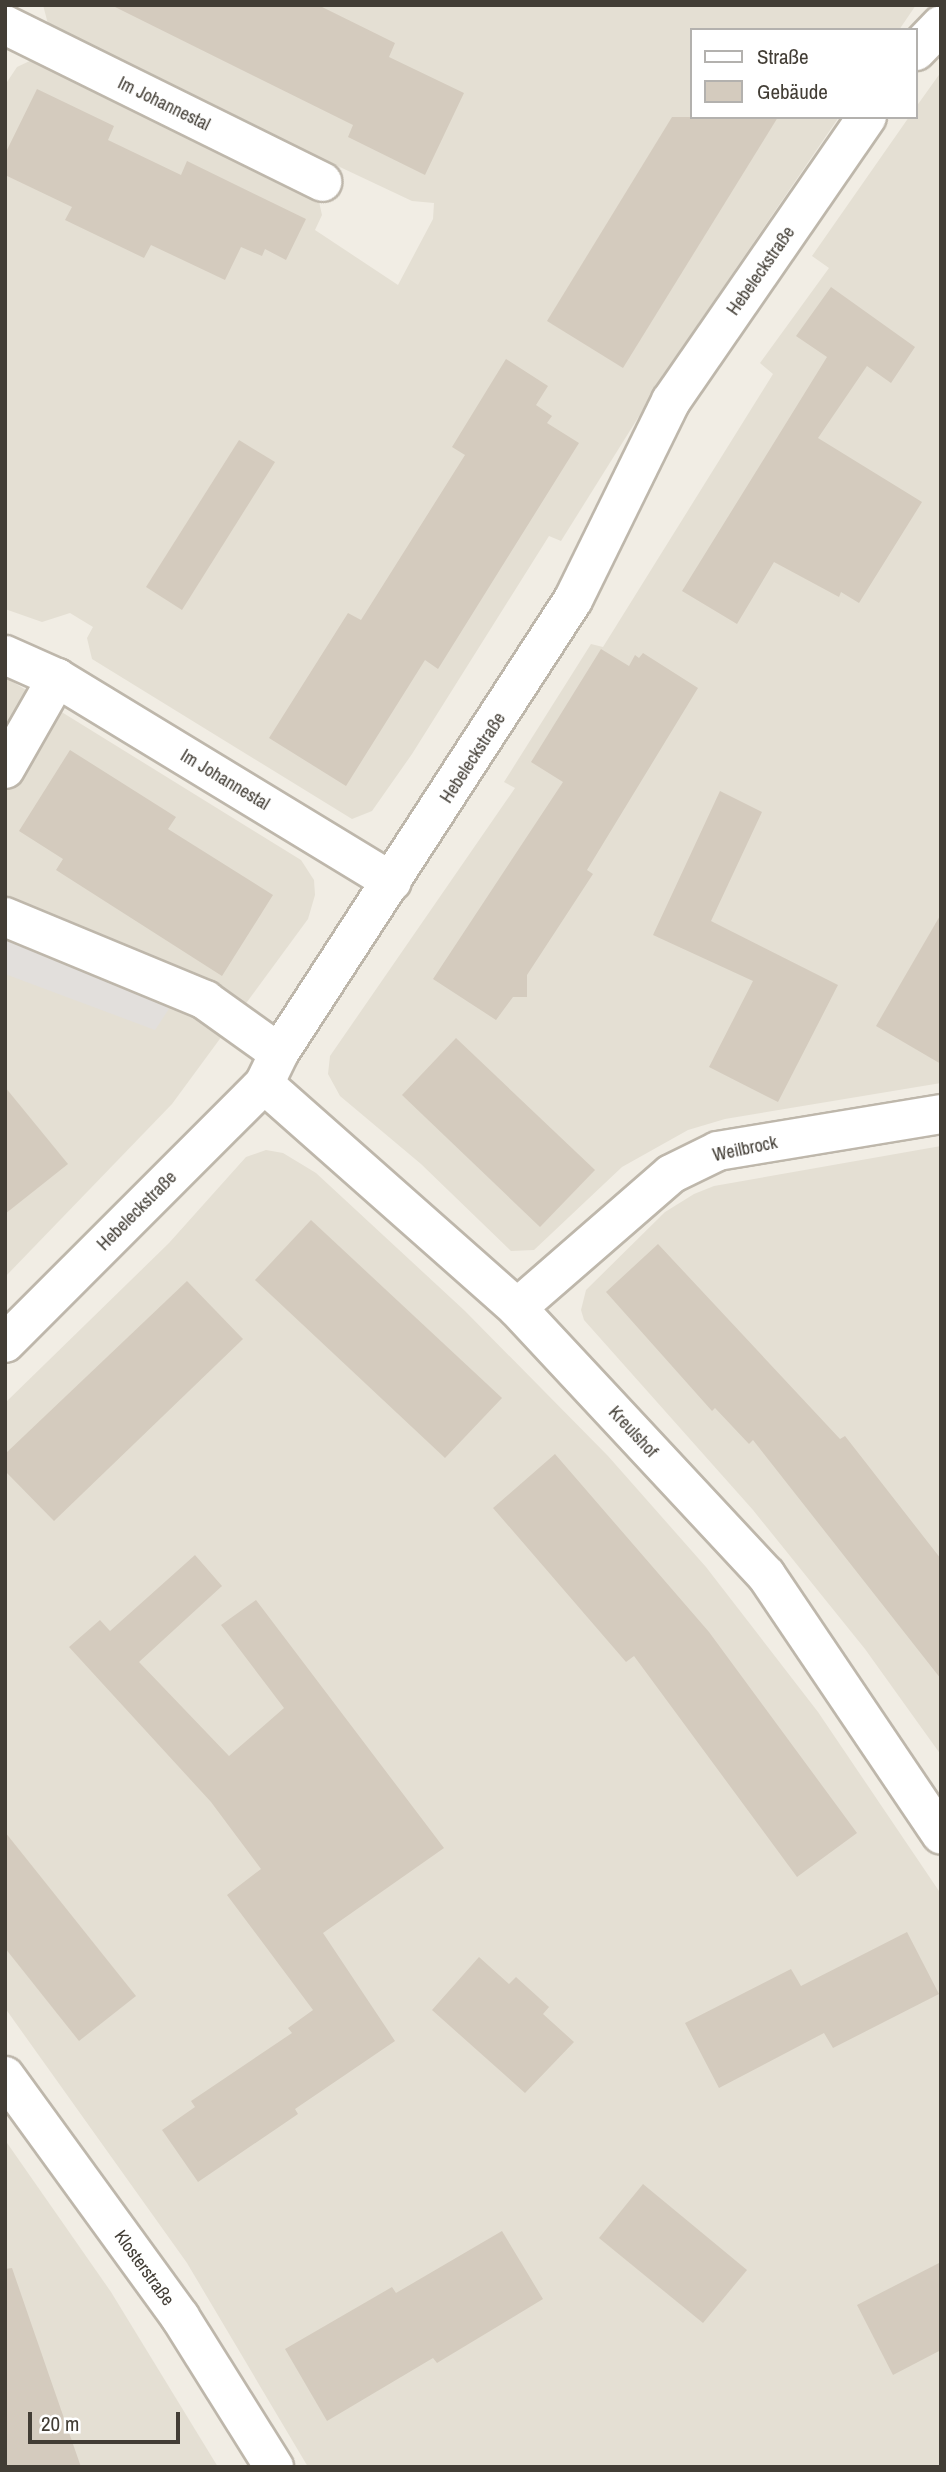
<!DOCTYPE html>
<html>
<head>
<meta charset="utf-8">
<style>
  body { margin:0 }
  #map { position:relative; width:946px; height:2472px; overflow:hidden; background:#f1ede4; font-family:"Archivo Narrow",sans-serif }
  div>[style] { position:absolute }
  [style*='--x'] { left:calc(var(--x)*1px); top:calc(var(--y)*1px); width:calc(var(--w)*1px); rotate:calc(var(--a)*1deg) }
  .residential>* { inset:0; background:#e4dfd3 }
  .parking>* { inset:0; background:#e2dfdc }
  .building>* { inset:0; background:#d4cbbe }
  .roads { filter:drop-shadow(2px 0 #beb7ab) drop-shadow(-2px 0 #beb7ab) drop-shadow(0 2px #beb7ab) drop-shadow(0 -2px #beb7ab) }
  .minor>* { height:38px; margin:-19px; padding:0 19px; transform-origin:19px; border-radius:19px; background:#fff }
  span { translate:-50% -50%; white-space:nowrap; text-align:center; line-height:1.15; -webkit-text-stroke:5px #fff; paint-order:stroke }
  .street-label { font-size:18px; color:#423d35 }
  .frame { position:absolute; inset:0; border:7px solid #423d35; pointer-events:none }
  .legend { position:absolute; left:690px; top:28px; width:228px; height:91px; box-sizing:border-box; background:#fff; border:2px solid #b3b1ae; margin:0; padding:9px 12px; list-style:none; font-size:21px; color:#423d35 }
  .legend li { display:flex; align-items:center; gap:14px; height:35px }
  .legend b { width:35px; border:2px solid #b3b1ae }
  .scale { position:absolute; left:28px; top:2412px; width:152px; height:32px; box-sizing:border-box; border:4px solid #423d35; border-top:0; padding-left:9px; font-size:21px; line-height:24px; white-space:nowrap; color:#423d35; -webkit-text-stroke:5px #fff; paint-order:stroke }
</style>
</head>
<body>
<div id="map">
  <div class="residential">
    <i style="clip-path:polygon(43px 5px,916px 5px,899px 30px,692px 30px,692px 117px,839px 117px,681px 349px,561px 541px,549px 536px,412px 754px,372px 811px,352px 819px,92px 659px,87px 638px,93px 627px,70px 613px,42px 622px,5px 609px,5px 85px,17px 67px,36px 58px,318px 197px,322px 215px,315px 230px,398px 285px,433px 219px,434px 203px,412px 201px,68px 39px,48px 24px)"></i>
    <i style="clip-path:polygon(941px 72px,941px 1083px,725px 1119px,688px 1130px,622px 1167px,534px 1250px,511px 1251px,421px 1164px,340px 1096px,328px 1074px,330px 1056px,515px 788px,504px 782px,591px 644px,603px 647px,773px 374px,760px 363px,829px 268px,812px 256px,909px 117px,916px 117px,916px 107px)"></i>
    <i style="clip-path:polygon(5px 677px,301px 860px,314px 880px,315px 895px,308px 919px,172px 1104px,5px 1277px)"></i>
    <i style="clip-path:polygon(941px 1146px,941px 1755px,865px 1649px,753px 1510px,584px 1320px,581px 1310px,586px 1290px,665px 1212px,694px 1194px,714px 1186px)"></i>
    <i style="clip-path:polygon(266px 1150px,283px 1153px,316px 1173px,465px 1311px,608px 1456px,706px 1567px,818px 1712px,941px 1894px,941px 2467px,308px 2467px,187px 2263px,5px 2008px,5px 1403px,169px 1243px,246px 1157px)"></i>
    <i style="clip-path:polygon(5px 2140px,111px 2292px,218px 2467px,5px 2467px)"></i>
  </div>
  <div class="parking">
    <i style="clip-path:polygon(5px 934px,176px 998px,155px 1030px,5px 974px)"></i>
  </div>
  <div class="building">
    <i style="clip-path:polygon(111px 5px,318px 5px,395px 43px,389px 57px,464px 93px,425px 175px,348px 137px,353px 125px)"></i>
    <i style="clip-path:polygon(37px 89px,114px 126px,108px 140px,181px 175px,187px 161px,306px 219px,286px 260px,265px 249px,262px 256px,241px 247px,225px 280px,151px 245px,144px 258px,65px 220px,72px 207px,5px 175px,5px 154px)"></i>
    <i style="clip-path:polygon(672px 117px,778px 117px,623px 368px,547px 321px)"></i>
    <i style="clip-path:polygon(831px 287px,915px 347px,891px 383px,867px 366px,818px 438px,922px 502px,859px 603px,841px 592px,839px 597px,774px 562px,737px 624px,682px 591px,827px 357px,796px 336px)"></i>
    <i style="clip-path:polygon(506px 359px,548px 386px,536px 405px,552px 416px,547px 423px,579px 443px,438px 669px,425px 660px,346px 786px,269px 738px,348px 613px,361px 620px,465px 455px,452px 447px)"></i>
    <i style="clip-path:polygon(239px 440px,275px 462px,182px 610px,146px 587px)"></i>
    <i style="clip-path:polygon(601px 649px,629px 666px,635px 655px,639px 658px,643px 653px,698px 688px,587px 870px,593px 874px,527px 975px,527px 997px,513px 997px,496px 1020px,433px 979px,563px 782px,531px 762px)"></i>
    <i style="clip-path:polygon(70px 750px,176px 817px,168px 829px,273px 895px,222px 976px,56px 870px,63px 859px,19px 831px)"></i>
    <i style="clip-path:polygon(720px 791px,762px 812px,711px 921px,838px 985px,778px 1102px,709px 1067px,753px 981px,653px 935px)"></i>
    <i style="clip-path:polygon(941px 914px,941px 1064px,876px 1026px)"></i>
    <i style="clip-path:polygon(456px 1038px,595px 1170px,540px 1227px,402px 1095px)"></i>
    <i style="clip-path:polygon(5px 1087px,68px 1164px,5px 1214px)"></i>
    <i style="clip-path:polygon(311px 1220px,502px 1398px,445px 1458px,255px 1280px)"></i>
    <i style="clip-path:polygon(658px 1244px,840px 1439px,845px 1436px,941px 1559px,941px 1679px,753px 1440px,749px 1444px,715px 1408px,712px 1411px,606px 1292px)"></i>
    <i style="clip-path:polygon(187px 1281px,243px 1339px,54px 1521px,5px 1471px,5px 1454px)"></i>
    <i style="clip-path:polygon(555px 1454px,709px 1632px,857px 1833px,797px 1877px,634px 1656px,626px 1662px,493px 1508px)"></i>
    <i style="clip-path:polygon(195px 1555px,222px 1586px,139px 1662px,229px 1756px,284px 1708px,221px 1625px,256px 1600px,444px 1848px,323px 1933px,395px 2041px,295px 2109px,298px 2114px,198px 2182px,162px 2130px,195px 2107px,191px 2101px,292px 2033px,288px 2028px,313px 2010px,227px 1895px,261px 1869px,211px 1802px,69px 1647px,100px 1620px,110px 1631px)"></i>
    <i style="clip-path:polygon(5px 1832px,136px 1996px,79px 2041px,5px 1948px)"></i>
    <i style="clip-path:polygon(907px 1932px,939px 1994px,833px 2048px,824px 2033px,719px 2088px,685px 2023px,791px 1969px,801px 1986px)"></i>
    <i style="clip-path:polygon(479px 1957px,509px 1984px,516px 1977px,549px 2007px,543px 2014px,574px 2042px,525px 2093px,432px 2010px)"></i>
    <i style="clip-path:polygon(643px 2184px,747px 2270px,703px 2323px,599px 2238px)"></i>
    <i style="clip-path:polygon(502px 2231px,543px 2299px,437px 2363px,433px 2358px,327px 2421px,285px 2349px,392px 2287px,396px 2293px)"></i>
    <i style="clip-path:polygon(941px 2262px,941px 2350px,893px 2375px,857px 2305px)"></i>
    <i style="clip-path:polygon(12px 2268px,50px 2378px,81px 2467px,5px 2467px,5px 2269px)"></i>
  </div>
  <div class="roads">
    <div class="minor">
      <i style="--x:5;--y:25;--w:354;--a:26.3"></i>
      <i style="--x:916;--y:51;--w:36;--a:-46"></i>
      <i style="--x:5;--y:655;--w:57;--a:23.9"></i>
      <i style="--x:57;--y:678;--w:392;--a:31.3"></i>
      <i style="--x:5;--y:769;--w:105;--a:-60.3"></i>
      <i style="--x:5;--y:917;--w:217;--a:22.5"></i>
      <i style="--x:205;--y:1000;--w:91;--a:35.6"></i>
      <i style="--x:264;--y:1084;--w:338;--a:41.5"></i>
      <i style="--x:517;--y:1308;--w:365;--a:47"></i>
      <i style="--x:766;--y:1575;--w:313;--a:56"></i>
      <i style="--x:517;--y:1308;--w:204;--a:-41"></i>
      <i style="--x:671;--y:1174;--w:52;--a:-26.1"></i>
      <i style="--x:718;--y:1151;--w:226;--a:-9.4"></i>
      <i style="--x:5;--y:1343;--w:366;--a:-45"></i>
      <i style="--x:264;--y:1084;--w:34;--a:-64"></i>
      <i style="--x:279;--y:1053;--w:540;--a:-57.02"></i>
      <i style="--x:573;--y:600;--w:222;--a:-63.8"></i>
      <i style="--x:671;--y:401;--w:345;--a:-55.4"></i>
      <i style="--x:5;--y:2076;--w:298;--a:54"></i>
      <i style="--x:180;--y:2317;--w:177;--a:57.9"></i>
    </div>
  </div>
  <div class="street-label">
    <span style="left:164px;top:104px;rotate:26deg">Im Johannestal</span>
    <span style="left:761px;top:271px;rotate:-55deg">Hebeleckstraße</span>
    <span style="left:473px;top:758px;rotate:-57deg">Hebeleckstraße</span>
    <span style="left:225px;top:780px;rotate:31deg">Im Johannestal</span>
    <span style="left:745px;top:1149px;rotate:-12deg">Weilbrock</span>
    <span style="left:137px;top:1211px;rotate:-45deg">Hebeleckstraße</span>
    <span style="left:633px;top:1432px;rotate:47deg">Kreulshof</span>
    <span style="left:144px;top:2268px;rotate:54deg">Klosterstraße</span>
  </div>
  <div class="frame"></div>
  <ul class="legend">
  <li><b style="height:9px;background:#fff"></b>Straße</li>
  <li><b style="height:19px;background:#d4cbbe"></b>Gebäude</li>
  </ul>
  <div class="scale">20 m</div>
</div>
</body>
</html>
